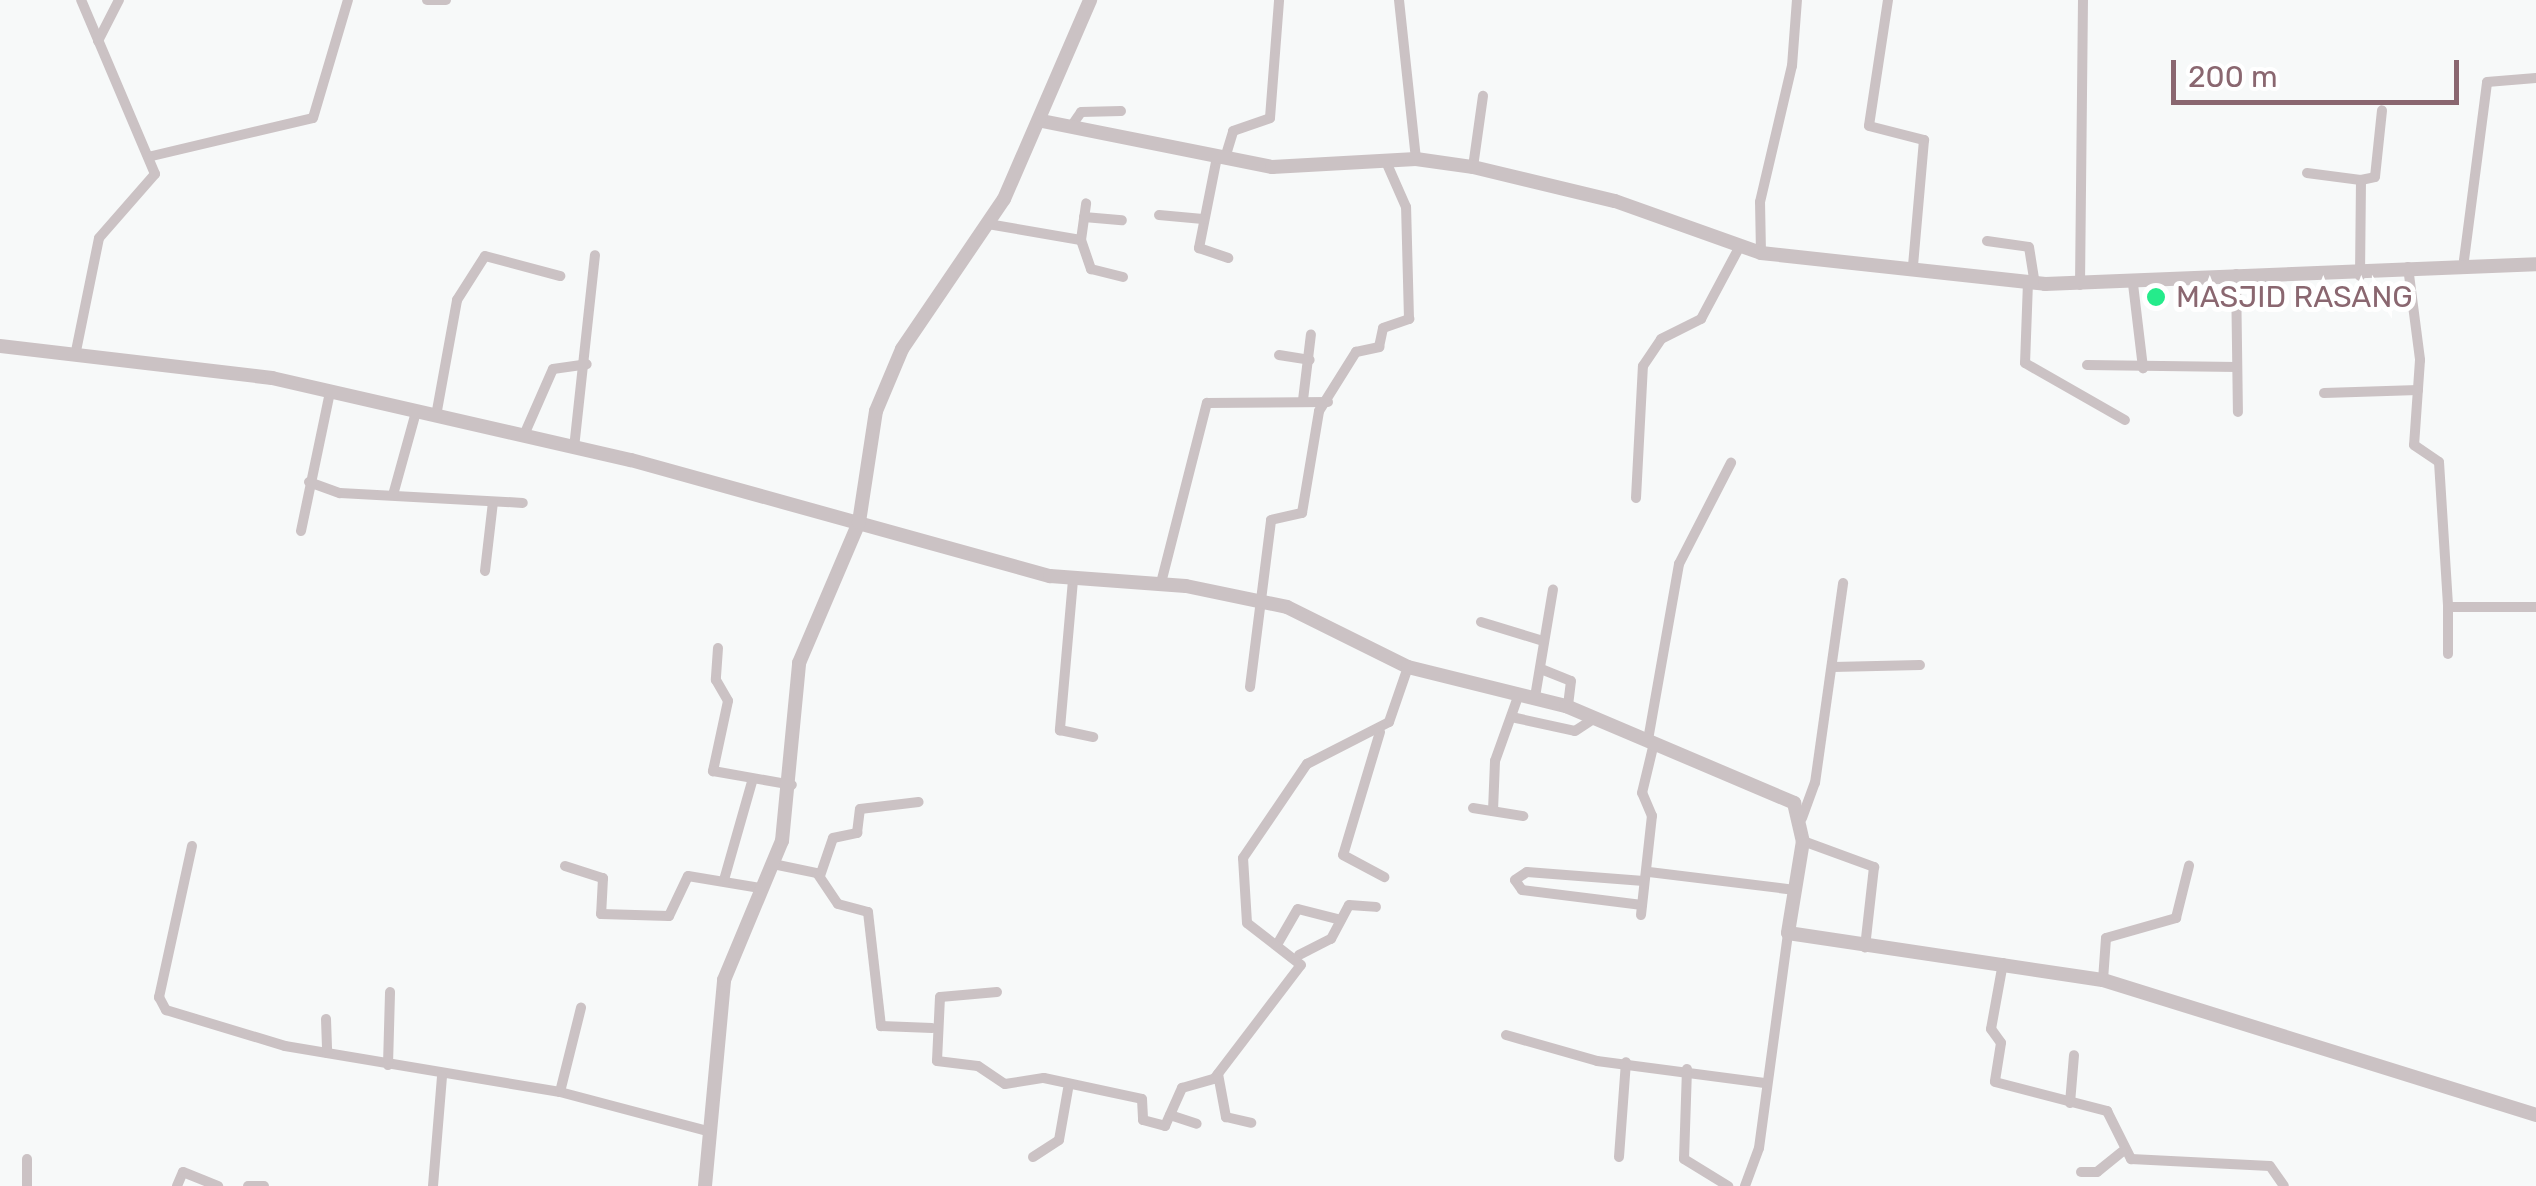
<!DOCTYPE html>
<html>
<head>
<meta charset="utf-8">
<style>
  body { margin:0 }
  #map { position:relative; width:2536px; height:1186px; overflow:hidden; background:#f7f9f9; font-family:Rubik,sans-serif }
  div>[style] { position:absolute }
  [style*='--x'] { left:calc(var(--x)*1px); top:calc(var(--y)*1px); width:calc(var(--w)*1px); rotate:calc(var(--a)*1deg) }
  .minor>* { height:10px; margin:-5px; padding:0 5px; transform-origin:5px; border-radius:5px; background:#cbc2c4 }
  .tertiary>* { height:14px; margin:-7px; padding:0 7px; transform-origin:7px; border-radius:7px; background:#cbc2c4 }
  .dots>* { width:28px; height:28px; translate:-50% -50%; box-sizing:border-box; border:5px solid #fff; border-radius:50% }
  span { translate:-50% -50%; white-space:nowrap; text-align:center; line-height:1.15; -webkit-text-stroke:10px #fff; paint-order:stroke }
  .poi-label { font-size:30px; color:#8a6770 }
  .left { translate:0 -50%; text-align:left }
  .scale { position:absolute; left:2171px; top:60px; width:288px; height:45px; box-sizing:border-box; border:5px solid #8a6770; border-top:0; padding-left:12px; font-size:30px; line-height:35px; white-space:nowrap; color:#8a6770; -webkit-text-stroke:8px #fff; paint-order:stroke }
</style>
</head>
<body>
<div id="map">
  <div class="minor">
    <i style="--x:427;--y:0;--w:19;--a:0"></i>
    <i style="--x:1399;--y:0;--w:160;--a:83.9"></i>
    <i style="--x:1888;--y:0;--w:127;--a:98.6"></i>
    <i style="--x:1869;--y:126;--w:57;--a:14.3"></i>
    <i style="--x:1924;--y:140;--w:125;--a:95"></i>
    <i style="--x:98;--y:41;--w:46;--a:-62.9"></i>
    <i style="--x:1070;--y:128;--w:19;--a:-55"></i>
    <i style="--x:1081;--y:112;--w:40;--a:-1.4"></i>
    <i style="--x:152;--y:156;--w:165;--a:-13.3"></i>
    <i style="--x:313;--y:118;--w:123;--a:-73.5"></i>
    <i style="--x:1217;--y:157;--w:93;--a:101.2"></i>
    <i style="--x:1199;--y:248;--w:31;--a:19"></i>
    <i style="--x:1225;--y:158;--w:28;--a:-73"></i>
    <i style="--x:1233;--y:131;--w:39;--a:-19"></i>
    <i style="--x:1270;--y:118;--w:118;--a:-85.6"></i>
    <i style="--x:1473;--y:167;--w:72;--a:-82"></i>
    <i style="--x:2307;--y:173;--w:54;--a:7.4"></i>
    <i style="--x:2361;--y:180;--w:96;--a:90.6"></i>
    <i style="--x:2361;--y:180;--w:14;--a:-12"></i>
    <i style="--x:2375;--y:177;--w:67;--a:-84"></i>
    <i style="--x:1159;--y:215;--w:44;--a:5.2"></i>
    <i style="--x:1084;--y:217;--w:38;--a:5"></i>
    <i style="--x:988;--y:224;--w:94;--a:9.8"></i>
    <i style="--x:1081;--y:240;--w:31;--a:71"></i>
    <i style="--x:1091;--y:269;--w:33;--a:14"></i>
    <i style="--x:1081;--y:240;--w:37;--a:-82"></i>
    <i style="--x:1987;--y:241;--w:42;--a:8.1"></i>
    <i style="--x:2029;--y:247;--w:36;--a:81"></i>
    <i style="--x:1761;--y:253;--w:51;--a:-91.1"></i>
    <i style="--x:1760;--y:202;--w:140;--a:-76.8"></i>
    <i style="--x:1792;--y:66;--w:66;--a:-85.7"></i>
    <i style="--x:2464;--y:260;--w:179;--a:-82.6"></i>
    <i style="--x:2487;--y:82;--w:49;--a:-4.7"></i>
    <i style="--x:2408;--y:267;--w:94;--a:82.6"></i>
    <i style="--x:2420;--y:360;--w:85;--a:94"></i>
    <i style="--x:2414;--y:445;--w:30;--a:34"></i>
    <i style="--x:2439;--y:462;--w:145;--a:86.4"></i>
    <i style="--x:2448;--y:607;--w:88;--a:0"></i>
    <i style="--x:2236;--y:274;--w:138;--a:89.2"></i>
    <i style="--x:2028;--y:282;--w:81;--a:92.1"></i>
    <i style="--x:2025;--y:363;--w:115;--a:29.7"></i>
    <i style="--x:2133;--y:284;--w:85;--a:83.2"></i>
    <i style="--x:2080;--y:285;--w:285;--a:-89.4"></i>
    <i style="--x:1279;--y:355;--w:31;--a:9"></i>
    <i style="--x:75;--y:356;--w:120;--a:-78.5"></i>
    <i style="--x:99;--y:238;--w:85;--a:-48.8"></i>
    <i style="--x:155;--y:174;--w:189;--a:-113"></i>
    <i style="--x:2087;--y:365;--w:150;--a:0.8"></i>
    <i style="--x:2324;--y:393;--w:94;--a:-1.8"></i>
    <i style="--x:1303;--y:400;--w:66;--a:-83.1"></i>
    <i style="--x:436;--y:416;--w:118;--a:-79.7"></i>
    <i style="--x:457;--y:300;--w:52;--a:-57.5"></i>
    <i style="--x:485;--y:256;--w:78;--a:14.9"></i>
    <i style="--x:524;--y:435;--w:72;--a:-66.3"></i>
    <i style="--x:553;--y:369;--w:34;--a:-8"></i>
    <i style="--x:574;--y:448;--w:194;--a:-83.8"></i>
    <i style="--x:309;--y:482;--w:33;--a:20"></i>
    <i style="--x:340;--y:493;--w:183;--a:3.1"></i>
    <i style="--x:393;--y:495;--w:86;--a:-74.5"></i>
    <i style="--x:1636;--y:498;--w:132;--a:-87"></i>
    <i style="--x:1643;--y:366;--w:32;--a:-56"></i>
    <i style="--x:1661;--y:339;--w:45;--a:-26.6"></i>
    <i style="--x:1701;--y:319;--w:83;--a:-61.9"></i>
    <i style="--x:301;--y:531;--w:142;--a:-78.2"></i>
    <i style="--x:485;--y:571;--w:69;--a:-83.4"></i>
    <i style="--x:1073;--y:580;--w:151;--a:95"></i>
    <i style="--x:1060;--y:730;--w:34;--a:12"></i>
    <i style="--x:1161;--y:583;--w:186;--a:-75.7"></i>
    <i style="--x:1207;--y:403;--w:121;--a:-0.5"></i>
    <i style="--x:1481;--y:622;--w:65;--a:17"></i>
    <i style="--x:718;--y:648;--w:32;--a:94"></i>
    <i style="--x:716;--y:680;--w:24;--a:60"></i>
    <i style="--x:728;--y:701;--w:72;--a:102.1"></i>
    <i style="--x:713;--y:771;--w:80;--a:10"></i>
    <i style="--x:2448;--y:654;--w:47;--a:-90"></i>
    <i style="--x:1833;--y:667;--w:87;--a:-1.3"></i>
    <i style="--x:1541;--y:669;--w:32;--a:22"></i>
    <i style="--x:1571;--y:681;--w:26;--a:97"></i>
    <i style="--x:1250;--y:687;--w:168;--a:-82.8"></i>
    <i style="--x:1271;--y:520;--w:32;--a:-13"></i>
    <i style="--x:1302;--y:513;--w:103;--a:-80.5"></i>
    <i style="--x:1319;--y:411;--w:70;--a:-57.9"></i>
    <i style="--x:1356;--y:352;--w:24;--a:-12"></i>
    <i style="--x:1379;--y:347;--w:19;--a:-78"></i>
    <i style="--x:1383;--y:328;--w:28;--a:-19"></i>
    <i style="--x:1409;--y:319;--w:112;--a:-91.5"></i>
    <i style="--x:1406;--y:207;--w:47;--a:-113.8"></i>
    <i style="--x:1535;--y:697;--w:109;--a:-80.5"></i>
    <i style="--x:1516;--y:718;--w:60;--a:12.4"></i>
    <i style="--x:1575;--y:731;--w:24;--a:-33"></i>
    <i style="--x:1380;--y:732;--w:128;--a:106.7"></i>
    <i style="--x:1343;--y:855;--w:47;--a:28.2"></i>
    <i style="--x:1648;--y:740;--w:179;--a:-80"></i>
    <i style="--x:1679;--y:564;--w:114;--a:-62.8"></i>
    <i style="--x:1473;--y:808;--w:51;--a:9.1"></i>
    <i style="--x:1493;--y:811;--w:50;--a:-87.7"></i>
    <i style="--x:1495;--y:761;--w:71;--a:-70.3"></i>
    <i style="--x:1802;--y:818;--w:37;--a:-70"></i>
    <i style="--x:1815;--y:783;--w:202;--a:-82"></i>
    <i style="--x:1803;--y:841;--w:76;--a:20.1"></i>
    <i style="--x:1874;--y:867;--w:81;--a:96.4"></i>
    <i style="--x:192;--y:846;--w:155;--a:102.3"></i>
    <i style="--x:159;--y:997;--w:15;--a:62"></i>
    <i style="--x:166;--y:1010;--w:124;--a:16.8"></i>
    <i style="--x:285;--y:1046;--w:279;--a:9.5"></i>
    <i style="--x:560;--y:1092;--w:149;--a:14.8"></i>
    <i style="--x:773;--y:864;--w:45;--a:11.6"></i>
    <i style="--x:817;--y:873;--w:37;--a:56"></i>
    <i style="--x:838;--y:904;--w:31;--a:15"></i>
    <i style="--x:868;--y:912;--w:115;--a:83.5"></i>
    <i style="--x:881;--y:1026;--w:51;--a:2.2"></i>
    <i style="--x:565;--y:866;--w:40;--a:18"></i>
    <i style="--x:603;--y:878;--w:36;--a:93"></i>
    <i style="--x:601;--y:914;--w:68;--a:1.7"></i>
    <i style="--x:669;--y:916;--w:44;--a:-64.6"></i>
    <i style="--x:688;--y:876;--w:73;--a:9.5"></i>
    <i style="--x:1649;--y:872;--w:147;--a:7"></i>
    <i style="--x:820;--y:876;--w:40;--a:-71.1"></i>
    <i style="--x:833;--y:838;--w:25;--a:-12"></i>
    <i style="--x:857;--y:833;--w:24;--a:-83"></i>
    <i style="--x:860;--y:809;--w:59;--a:-6.8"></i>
    <i style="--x:724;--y:880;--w:102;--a:-74.1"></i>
    <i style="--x:1642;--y:905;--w:121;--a:-172.9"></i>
    <i style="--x:1522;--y:890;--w:12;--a:-125"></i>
    <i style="--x:1515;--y:880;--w:14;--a:-34"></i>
    <i style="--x:1527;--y:872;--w:117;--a:4.4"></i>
    <i style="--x:1641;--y:915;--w:100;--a:-83.7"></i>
    <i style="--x:1652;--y:816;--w:25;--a:-113"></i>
    <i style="--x:1642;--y:793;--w:51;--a:-76.5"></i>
    <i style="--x:1278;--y:943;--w:39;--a:-60"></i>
    <i style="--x:1298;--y:909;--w:44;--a:14.3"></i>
    <i style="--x:1299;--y:955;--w:36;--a:-27"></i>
    <i style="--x:1331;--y:939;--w:38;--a:-62"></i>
    <i style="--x:1349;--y:905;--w:27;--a:4"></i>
    <i style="--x:2003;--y:963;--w:67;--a:100.3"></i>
    <i style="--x:1991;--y:1029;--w:17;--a:54"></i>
    <i style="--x:2001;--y:1043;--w:39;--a:99"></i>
    <i style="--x:1995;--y:1082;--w:116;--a:14.5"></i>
    <i style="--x:2107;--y:1111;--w:54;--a:63.4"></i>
    <i style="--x:2131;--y:1159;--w:139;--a:2.9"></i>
    <i style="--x:2270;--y:1166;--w:24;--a:55"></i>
    <i style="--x:2103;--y:980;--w:42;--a:-85.9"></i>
    <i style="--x:2106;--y:938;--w:73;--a:-15.9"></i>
    <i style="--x:2176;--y:918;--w:54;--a:-76"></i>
    <i style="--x:997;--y:992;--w:57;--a:175"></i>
    <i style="--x:940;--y:997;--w:64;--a:92.7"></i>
    <i style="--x:937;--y:1061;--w:41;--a:7"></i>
    <i style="--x:978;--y:1066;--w:32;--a:34"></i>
    <i style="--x:1005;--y:1084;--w:39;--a:-9"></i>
    <i style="--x:1044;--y:1078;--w:100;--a:12.1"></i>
    <i style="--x:1142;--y:1099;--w:21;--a:87"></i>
    <i style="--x:1143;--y:1120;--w:23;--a:15"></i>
    <i style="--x:1165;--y:1126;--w:42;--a:-65.9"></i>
    <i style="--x:1182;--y:1088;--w:33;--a:-16"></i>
    <i style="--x:1214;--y:1079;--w:143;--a:-52.7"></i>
    <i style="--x:1301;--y:965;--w:68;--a:-142.1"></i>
    <i style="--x:1247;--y:923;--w:65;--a:-93.5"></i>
    <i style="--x:1243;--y:858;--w:114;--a:-55.8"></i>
    <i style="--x:1307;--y:764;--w:92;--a:-27.1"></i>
    <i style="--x:1389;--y:722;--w:58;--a:-70.9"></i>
    <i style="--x:326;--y:1019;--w:34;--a:88"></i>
    <i style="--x:1506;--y:1035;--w:95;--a:15.9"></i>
    <i style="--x:1597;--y:1061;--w:169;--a:7.5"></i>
    <i style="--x:388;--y:1065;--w:73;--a:-88.4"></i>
    <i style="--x:1687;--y:1069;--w:90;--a:91.9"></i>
    <i style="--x:1684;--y:1159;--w:52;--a:31.5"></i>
    <i style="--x:1218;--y:1074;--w:44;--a:79.5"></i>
    <i style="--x:1226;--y:1117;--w:26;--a:13"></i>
    <i style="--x:560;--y:1092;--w:87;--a:-76"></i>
    <i style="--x:2070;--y:1103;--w:48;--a:-85.2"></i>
    <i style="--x:1170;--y:1115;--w:28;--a:18"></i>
    <i style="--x:1033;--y:1157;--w:31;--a:-33"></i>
    <i style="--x:1059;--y:1140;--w:52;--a:-80"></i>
    <i style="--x:1619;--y:1157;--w:95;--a:-85.8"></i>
    <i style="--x:2081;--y:1172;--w:16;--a:0"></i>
    <i style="--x:2097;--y:1172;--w:32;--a:-39"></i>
    <i style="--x:27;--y:1186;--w:27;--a:-90"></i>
    <i style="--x:177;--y:1186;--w:15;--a:-67"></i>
    <i style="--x:183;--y:1172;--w:38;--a:22"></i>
    <i style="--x:248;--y:1186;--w:16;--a:0"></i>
    <i style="--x:433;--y:1186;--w:110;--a:-85.3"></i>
    <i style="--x:1745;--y:1186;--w:40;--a:-69.8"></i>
    <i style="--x:1759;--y:1148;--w:217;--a:-82.3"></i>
  </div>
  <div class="tertiary">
    <i style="--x:1042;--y:121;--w:235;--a:11.3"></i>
    <i style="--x:1272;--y:167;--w:144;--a:-3.2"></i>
    <i style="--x:1416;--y:159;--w:58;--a:8"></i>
    <i style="--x:1473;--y:167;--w:146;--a:13.5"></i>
    <i style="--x:1615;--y:201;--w:155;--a:19.6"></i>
    <i style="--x:1761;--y:253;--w:286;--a:6.2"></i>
    <i style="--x:2045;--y:284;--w:491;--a:-2.3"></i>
    <i style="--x:0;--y:346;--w:274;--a:6.7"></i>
    <i style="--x:272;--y:378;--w:368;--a:12.9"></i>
    <i style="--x:631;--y:460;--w:435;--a:15.5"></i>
    <i style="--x:1050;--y:576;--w:136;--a:4.2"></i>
    <i style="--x:1186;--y:586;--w:103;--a:11.7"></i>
    <i style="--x:1287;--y:607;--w:135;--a:26.4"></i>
    <i style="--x:1408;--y:667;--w:163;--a:13.9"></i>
    <i style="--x:1566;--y:706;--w:248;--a:23"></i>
    <i style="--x:1794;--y:803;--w:39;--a:77"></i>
    <i style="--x:1803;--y:841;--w:93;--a:99.3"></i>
    <i style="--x:1788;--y:933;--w:318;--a:8.5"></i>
    <i style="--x:2103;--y:980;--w:454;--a:17.3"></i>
    <i style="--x:705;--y:1186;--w:207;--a:-84.7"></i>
    <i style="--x:724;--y:980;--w:151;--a:-67.4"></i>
    <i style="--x:782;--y:841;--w:179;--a:-84.5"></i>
    <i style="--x:799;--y:663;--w:153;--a:-66.9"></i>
    <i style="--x:859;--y:522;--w:112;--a:-81.3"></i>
    <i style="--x:876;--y:411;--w:67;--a:-67.2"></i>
    <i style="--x:902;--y:349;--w:181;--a:-55.8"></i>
    <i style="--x:1004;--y:199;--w:217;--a:-66.6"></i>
  </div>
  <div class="dots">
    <i style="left:2156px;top:297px;background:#25eb8b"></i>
  </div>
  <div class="poi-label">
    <span class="left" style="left:2176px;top:297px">MASJID RASANG</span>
  </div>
  <div class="scale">200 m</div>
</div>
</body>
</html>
